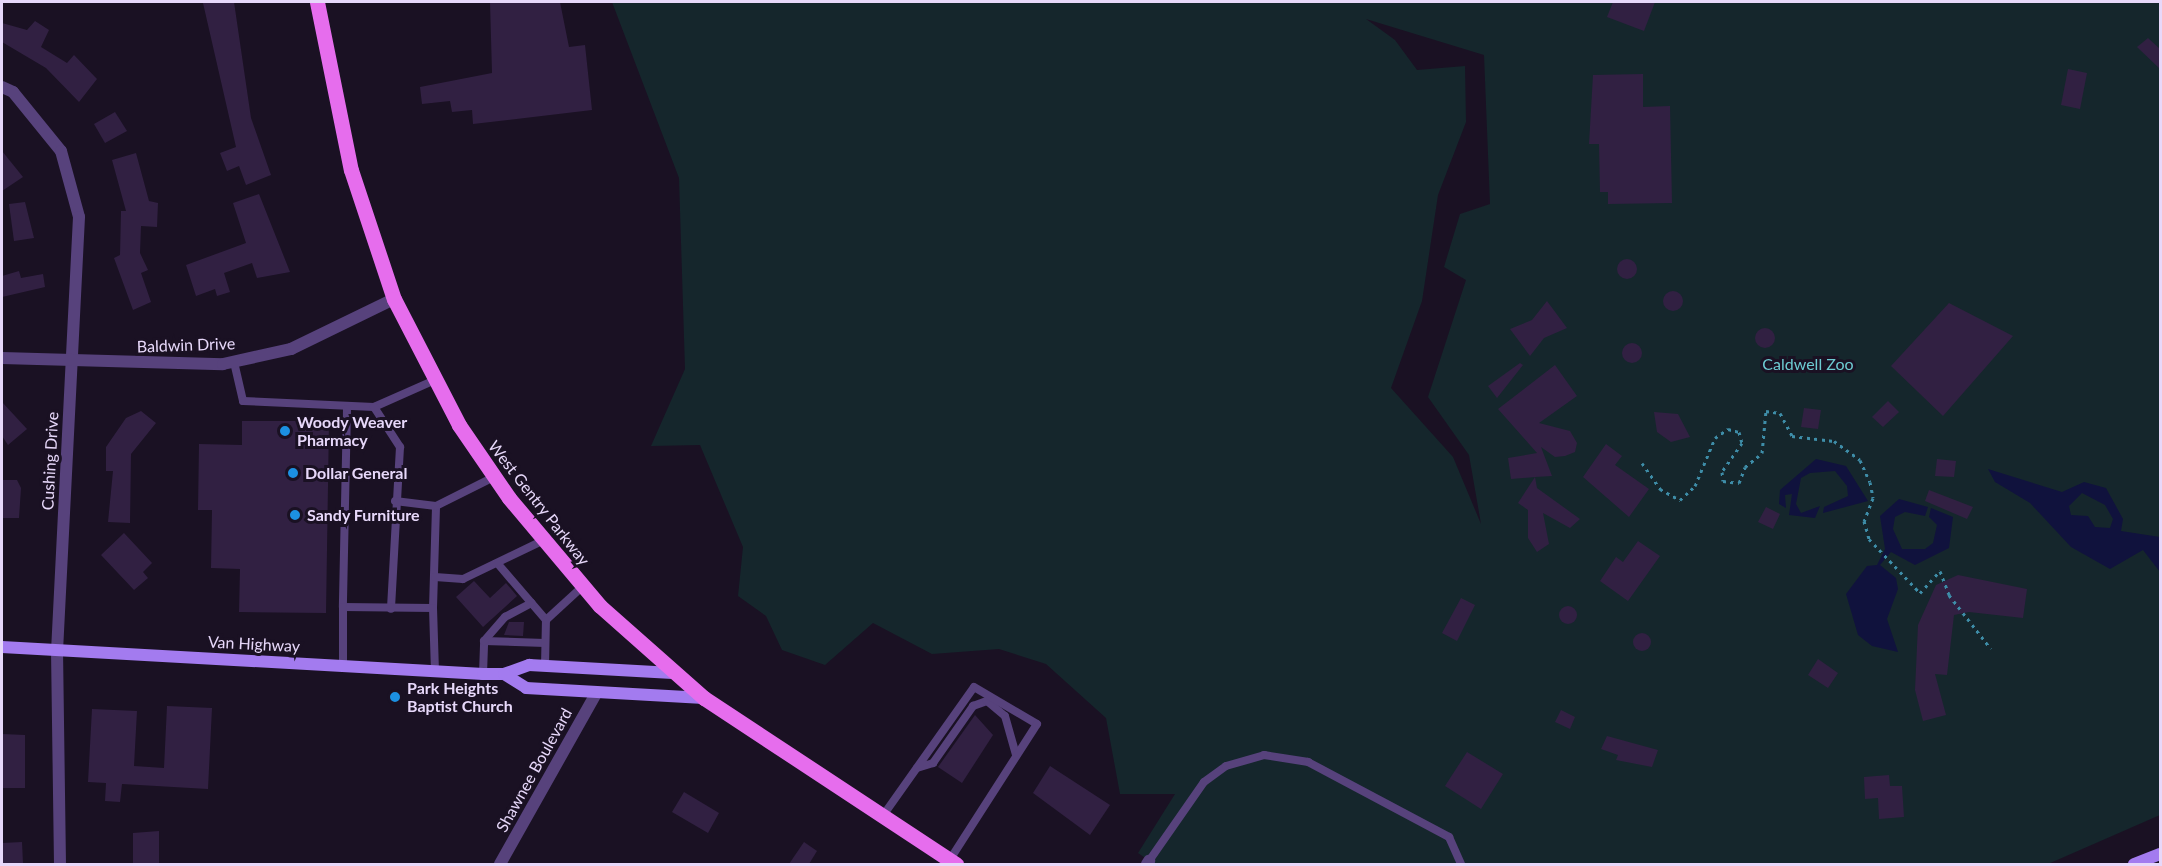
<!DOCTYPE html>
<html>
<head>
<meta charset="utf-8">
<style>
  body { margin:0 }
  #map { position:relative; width:2162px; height:866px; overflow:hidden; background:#1a1123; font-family:Lato,sans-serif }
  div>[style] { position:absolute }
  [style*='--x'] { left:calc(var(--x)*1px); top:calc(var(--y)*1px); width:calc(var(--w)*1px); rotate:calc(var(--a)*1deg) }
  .green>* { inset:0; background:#15262c }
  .water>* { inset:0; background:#10123d }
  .building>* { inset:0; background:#312042 }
  .round { border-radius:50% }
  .path>* { height:3px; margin-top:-1.5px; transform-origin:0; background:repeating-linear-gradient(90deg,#3e8da8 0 3px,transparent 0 7.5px) }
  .lane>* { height:8px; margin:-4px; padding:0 4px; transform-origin:4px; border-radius:4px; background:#57427c }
  .street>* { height:12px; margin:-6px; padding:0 6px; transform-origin:6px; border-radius:6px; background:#57427c }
  .secondary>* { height:12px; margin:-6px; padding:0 6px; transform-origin:6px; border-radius:6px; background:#a37bef }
  .primary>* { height:15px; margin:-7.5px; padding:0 7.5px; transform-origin:7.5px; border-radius:7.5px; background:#e66ded }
  .dots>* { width:16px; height:16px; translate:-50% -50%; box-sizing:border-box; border:3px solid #1a1123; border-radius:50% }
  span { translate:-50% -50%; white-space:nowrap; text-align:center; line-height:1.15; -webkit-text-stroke:6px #1a1123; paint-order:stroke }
  .street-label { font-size:16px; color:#e7d8fa }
  .park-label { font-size:16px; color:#6dcbd2 }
  .poi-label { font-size:16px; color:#e7d8fa; font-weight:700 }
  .left { translate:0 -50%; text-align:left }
  .frame { position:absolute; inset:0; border:3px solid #e7d8fa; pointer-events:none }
</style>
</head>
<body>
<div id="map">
  <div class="green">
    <i style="clip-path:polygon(evenodd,612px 2px,2160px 2px,2160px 815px,2048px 864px,1154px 864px,1138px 853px,1175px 794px,1120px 794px,1106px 718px,1046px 664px,999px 649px,932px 654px,873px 623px,825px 665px,782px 650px,766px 616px,738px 596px,743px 547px,700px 445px,651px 446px,685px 369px,679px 178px,612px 2px,1366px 19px,1484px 55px,1490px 204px,1460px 214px,1444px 267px,1466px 280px,1428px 397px,1469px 455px,1481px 524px,1453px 457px,1391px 388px,1422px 301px,1438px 195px,1466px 122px,1465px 66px,1417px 70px,1395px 40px,1366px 19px)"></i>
  </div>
  <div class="water">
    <i style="clip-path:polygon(1816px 459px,1846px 466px,1868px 501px,1823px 513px,1824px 507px,1848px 496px,1847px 486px,1835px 471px,1810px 473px,1801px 478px,1796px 504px,1801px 513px,1820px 506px,1815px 518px,1789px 515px,1792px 494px,1785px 495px,1786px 508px,1779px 504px,1780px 490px)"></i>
    <i style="clip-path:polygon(evenodd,1988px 469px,2062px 492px,2084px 482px,2106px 488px,2123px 519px,2121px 531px,2160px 537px,2160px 572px,2143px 550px,2110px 569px,2071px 547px,2030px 503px,1995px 482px,1988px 469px,2082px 493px,2105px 505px,2113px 519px,2110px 528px,2095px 527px,2088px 516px,2071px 515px,2069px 506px,2082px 493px)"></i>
    <i style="clip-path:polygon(1899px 499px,1928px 507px,1925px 516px,1905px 512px,1895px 517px,1893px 529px,1902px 549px,1925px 549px,1933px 543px,1937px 525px,1929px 517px,1931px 508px,1953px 517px,1949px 548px,1915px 565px,1891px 552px,1880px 565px,1896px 578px,1898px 589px,1887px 619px,1898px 652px,1872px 646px,1858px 635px,1846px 594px,1867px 566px,1877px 565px,1885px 549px,1880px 516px)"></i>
  </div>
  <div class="building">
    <i style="clip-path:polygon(234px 2px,251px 118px,271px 175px,246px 185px,239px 166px,227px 171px,220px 153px,236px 147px,203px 3px)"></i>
    <i style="clip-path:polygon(490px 2px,560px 2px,569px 47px,585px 45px,592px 110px,473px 124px,472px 110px,452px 112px,450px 101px,422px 104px,420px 87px,492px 73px)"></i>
    <i style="clip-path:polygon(1613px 2px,1655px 2px,1644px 31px,1607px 17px)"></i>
    <i style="clip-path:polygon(35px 21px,49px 30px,41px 47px,67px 63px,74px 55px,97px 79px,79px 102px,46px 68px,2px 42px,2px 23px,27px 30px)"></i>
    <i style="clip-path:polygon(2148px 38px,2160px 49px,2160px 69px,2137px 47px)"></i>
    <i style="clip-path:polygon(2068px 69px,2087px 73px,2080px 109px,2061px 105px)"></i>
    <i style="clip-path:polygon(1643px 74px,1643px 107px,1670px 106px,1672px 203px,1608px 204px,1608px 192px,1600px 192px,1599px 144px,1589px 144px,1593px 75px)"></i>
    <i style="clip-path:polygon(115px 112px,127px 131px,105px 143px,94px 124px)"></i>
    <i style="clip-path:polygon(2px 151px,23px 177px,2px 191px)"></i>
    <i style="clip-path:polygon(136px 153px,149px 201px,158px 203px,157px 227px,141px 226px,140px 253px,148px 270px,141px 273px,151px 302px,133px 310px,114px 258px,120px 255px,121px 211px,126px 211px,112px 160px)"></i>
    <i style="clip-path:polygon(259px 194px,290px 272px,257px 278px,252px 263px,224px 273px,230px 292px,217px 296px,215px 289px,196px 296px,186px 265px,246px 243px,233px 203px)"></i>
    <i style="clip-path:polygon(25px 202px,34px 238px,14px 241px,9px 204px)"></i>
    <i class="round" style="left:1617px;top:259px;width:20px;height:20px"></i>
    <i style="clip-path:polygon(19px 271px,21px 278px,43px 274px,45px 287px,2px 297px,2px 276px)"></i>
    <i class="round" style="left:1663px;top:291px;width:20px;height:20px"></i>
    <i style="clip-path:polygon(1547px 301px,1567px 328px,1544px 338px,1530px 356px,1510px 329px,1532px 320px)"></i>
    <i style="clip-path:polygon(1949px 303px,2013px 336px,1943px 416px,1891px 366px)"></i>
    <i class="round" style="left:1755px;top:328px;width:20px;height:20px"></i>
    <i class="round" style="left:1622px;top:343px;width:20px;height:20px"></i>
    <i style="clip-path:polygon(1520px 363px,1523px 365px,1497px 398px,1488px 386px)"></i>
    <i style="clip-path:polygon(1555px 365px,1577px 396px,1539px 423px,1570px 431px,1577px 443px,1575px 452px,1565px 456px,1555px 457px,1541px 447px,1552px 476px,1535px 477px,1537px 488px,1580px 519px,1570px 528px,1543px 513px,1549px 544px,1537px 552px,1528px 538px,1528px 510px,1518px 503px,1535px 477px,1511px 479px,1508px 458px,1537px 453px,1498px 409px)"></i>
    <i style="clip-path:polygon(1888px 401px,1899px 412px,1883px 427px,1872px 417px)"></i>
    <i style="clip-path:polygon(2px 402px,27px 429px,8px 445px,2px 436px)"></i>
    <i style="clip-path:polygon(1804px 408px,1821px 410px,1818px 429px,1801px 427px)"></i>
    <i style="clip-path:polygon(141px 411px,156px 423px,131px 454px,130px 523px,108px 522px,113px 471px,106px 471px,106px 447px,126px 418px)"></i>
    <i style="clip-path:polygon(1654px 412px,1678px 414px,1690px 437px,1671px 442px,1657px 432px)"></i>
    <i style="clip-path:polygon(242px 421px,329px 421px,326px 613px,239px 612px,240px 569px,211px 568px,212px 510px,198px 510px,199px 444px,242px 445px)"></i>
    <i style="clip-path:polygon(1606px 444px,1622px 456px,1615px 465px,1649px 489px,1629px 517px,1583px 477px)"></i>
    <i style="clip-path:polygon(1937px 459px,1956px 461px,1954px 477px,1935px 476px)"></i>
    <i style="clip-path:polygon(2px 480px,17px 480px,21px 488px,19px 518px,2px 518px)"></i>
    <i style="clip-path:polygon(1929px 490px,1973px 507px,1967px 519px,1925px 501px)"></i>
    <i style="clip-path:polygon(1766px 507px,1780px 514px,1773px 529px,1758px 522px)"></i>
    <i style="clip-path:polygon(124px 533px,152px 563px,143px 572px,148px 578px,134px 590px,101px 555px)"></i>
    <i style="clip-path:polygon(1638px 541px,1660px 556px,1628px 601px,1600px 581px,1616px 557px,1623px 562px)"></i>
    <i style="clip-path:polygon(1958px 575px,2027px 589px,2023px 618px,1969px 612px,1954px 615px,1947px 675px,1935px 674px,1946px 715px,1923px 721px,1915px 690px,1918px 625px,1936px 585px)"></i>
    <i style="clip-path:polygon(474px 581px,490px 598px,506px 583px,517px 596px,483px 627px,456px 597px)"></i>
    <i style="clip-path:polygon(1461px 598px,1475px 605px,1457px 641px,1442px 633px)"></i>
    <i class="round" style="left:1559px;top:606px;width:18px;height:18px"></i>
    <i style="clip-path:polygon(509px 622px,524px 622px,523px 636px,504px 635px)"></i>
    <i class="round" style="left:1633px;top:633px;width:18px;height:18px"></i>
    <i style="clip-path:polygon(1818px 659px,1838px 673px,1828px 688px,1808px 675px)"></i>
    <i style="clip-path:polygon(167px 706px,212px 708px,208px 789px,122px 784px,120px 802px,105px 801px,106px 783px,88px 782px,92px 709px,137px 711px,134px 766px,164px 768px)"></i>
    <i style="clip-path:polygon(1561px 710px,1575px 717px,1570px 729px,1555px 722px)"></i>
    <i style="clip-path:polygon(975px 715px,993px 735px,962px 783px,938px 767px)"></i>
    <i style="clip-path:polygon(2px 734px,25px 735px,25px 788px,2px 788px)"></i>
    <i style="clip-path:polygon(1607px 736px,1658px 750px,1652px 767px,1616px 760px,1618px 755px,1601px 749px)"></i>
    <i style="clip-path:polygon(1467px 752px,1503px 774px,1481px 809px,1445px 786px)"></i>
    <i style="clip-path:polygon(1050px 766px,1110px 805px,1090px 835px,1033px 793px)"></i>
    <i style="clip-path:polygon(1889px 775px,1890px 786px,1902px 786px,1904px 817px,1879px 819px,1878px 798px,1865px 799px,1864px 777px)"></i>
    <i style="clip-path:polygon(684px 792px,719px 813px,708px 833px,672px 812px)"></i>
    <i style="clip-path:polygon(159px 831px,159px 864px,133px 864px,133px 833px)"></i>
    <i style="clip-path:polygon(22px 842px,23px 864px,2px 864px,2px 843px)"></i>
    <i style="clip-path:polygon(804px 842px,817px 851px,809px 864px,789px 864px)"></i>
  </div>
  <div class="path">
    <i style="--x:1642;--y:463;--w:32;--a:55"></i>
    <i style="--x:1660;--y:489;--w:23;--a:29"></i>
    <i style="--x:1680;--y:500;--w:21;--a:-43"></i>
    <i style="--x:1695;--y:486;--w:52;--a:-67.4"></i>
    <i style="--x:1715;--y:438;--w:16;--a:-35"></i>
    <i style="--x:1728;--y:429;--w:11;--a:15"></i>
    <i style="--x:1739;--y:432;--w:11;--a:75"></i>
    <i style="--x:1742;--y:443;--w:35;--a:125"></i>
    <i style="--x:1722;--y:472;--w:9;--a:84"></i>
    <i style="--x:1723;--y:481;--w:16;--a:7"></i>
    <i style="--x:1739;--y:483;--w:17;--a:-69"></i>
    <i style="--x:1745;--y:467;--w:22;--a:-39"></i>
    <i style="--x:1762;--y:453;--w:42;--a:-84.6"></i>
    <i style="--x:1766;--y:411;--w:14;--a:8"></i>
    <i style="--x:1780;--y:413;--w:26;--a:62"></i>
    <i style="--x:1792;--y:436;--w:42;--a:6.8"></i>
    <i style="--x:1834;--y:441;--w:32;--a:36"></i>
    <i style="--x:1860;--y:460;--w:24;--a:66"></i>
    <i style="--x:1870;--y:482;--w:16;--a:79"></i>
    <i style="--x:1873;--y:498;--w:25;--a:111"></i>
    <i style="--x:1864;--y:521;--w:19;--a:74"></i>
    <i style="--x:1869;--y:539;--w:74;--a:46.6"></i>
    <i style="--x:1920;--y:593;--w:30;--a:-48"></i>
    <i style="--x:1940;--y:571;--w:26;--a:69"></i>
    <i style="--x:1949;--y:595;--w:68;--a:52.1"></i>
  </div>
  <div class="lane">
    <i style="--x:234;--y:362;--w:40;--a:77"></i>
    <i style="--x:243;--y:401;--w:131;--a:2.6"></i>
    <i style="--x:374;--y:407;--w:67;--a:-23.9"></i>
    <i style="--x:374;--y:407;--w:48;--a:57"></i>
    <i style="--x:400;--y:447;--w:162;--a:93.2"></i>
    <i style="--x:347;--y:409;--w:198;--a:91.2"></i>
    <i style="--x:343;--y:607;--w:90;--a:0.6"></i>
    <i style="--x:433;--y:608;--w:102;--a:-88.3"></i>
    <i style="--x:436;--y:506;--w:65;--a:-26.6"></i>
    <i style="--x:395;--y:501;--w:41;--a:7"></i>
    <i style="--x:498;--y:564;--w:74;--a:49.4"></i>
    <i style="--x:435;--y:577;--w:28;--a:4"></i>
    <i style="--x:463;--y:579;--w:88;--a:-25.7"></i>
    <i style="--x:433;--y:608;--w:63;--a:88.2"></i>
    <i style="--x:484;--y:641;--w:61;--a:1.9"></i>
    <i style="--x:343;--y:666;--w:59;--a:-90"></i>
    <i style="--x:545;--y:666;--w:46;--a:-88.8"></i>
    <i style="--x:546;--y:620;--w:49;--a:-42.5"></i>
    <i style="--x:483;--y:674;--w:33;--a:-88"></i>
    <i style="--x:484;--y:641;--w:32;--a:-49"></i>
    <i style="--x:505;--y:617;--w:30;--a:-28"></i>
    <i style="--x:917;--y:768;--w:17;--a:-17"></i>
    <i style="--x:933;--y:763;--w:70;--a:-54.9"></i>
    <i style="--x:973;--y:706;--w:15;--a:-20"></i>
    <i style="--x:987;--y:701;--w:23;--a:40"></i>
    <i style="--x:1005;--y:716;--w:41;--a:74.2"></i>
    <i style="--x:882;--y:817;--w:159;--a:-54.7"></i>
    <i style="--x:974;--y:687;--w:73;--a:30.4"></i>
    <i style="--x:1037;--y:724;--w:163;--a:122.7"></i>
    <i style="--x:1149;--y:861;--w:96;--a:-55.2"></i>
    <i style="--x:1204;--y:782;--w:27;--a:-36"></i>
    <i style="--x:1226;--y:766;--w:40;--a:-16"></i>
    <i style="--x:1264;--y:755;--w:45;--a:9"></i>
    <i style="--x:1308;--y:762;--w:160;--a:28"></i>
    <i style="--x:1449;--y:837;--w:30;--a:66"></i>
  </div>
  <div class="street">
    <i style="--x:2;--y:87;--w:12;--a:24"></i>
    <i style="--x:13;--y:92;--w:76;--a:50.9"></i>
    <i style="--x:61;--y:151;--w:68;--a:74.7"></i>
    <i style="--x:79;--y:217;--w:434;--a:92.9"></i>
    <i style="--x:57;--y:650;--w:214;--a:89.2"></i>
    <i style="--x:2;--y:358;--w:221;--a:1.6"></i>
    <i style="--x:223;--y:364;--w:70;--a:-12.4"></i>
    <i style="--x:291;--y:349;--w:114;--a:-25.9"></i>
    <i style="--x:500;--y:864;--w:197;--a:-60.6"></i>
    <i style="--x:1147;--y:864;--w:4;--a:-56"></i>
  </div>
  <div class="secondary">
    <i style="--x:2;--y:647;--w:482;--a:3.2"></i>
    <i style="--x:483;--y:674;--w:21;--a:0"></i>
    <i style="--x:504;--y:674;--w:27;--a:-20"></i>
    <i style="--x:529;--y:665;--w:144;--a:3.2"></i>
    <i style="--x:504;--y:674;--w:26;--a:32"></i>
    <i style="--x:526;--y:688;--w:178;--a:3.2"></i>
    <i style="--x:2134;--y:864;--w:28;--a:-21"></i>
  </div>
  <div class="primary">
    <i style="--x:317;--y:2;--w:171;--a:78.6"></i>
    <i style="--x:351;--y:170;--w:136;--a:71.6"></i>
    <i style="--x:394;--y:299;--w:142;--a:62.7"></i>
    <i style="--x:459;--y:425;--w:88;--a:55.6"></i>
    <i style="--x:509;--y:498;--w:141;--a:49.9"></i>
    <i style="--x:600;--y:606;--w:139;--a:41.5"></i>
    <i style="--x:704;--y:698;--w:302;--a:33.4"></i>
  </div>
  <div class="dots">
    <i style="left:285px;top:431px;background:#1c90e2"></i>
    <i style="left:293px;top:473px;background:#1c90e2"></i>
    <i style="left:295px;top:515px;background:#1c90e2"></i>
    <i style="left:395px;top:697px;background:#1c90e2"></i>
  </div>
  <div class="street-label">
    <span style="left:186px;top:345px;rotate:-2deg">Baldwin Drive</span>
    <span style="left:50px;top:461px;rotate:-87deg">Cushing Drive</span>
    <span style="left:539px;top:503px;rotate:52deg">West Gentry Parkway</span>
    <span style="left:254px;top:644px;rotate:3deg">Van Highway</span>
    <span style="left:534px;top:770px;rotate:-61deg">Shawnee Boulevard</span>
  </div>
  <div class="park-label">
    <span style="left:1808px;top:364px">Caldwell Zoo</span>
  </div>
  <div class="poi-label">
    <span class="left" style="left:297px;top:431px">Woody Weaver<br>Pharmacy</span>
    <span class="left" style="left:305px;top:473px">Dollar General</span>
    <span class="left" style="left:307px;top:515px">Sandy Furniture</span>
    <span class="left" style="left:407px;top:697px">Park Heights<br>Baptist Church</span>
  </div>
  <div class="frame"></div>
</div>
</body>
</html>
